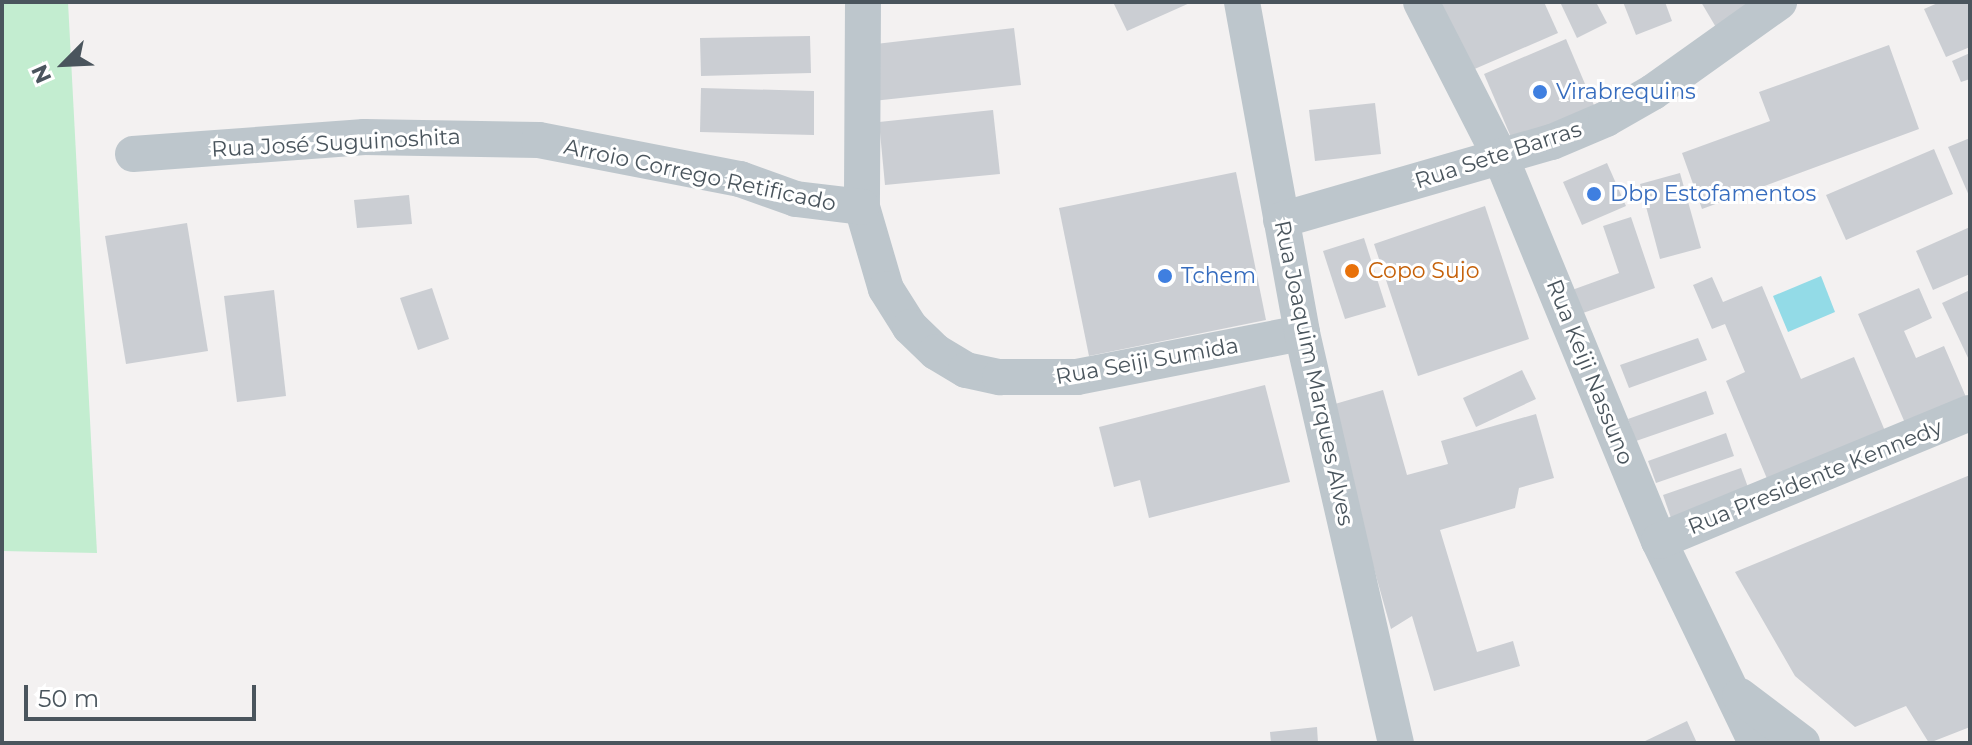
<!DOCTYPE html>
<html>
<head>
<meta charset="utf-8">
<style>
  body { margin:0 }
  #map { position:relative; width:1972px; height:745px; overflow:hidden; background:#f3f1f1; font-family:Montserrat,sans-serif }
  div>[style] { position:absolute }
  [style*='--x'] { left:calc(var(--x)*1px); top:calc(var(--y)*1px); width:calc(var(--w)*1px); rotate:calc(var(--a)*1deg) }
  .green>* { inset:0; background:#c3edd0 }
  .water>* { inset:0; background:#93dbe7 }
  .building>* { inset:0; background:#cbced3 }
  .minor>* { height:36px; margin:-18px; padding:0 18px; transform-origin:18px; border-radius:18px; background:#bdc6cc }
  .dots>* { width:22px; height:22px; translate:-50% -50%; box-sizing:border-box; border:4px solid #fff; border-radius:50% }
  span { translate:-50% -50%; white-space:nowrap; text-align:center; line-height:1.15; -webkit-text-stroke:6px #fff; paint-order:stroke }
  .shop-label { font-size:22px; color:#366cbe }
  .left { translate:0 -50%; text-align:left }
  .street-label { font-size:22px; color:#4a555d }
  .food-label { font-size:22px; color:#c56008 }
  .frame { position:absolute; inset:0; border:4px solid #4a555d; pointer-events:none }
  .north { position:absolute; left:24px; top:24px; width:80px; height:80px; -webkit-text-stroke:6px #fff; paint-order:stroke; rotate:246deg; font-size:22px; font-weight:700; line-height:32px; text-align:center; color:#4a555d }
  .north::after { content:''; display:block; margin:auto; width:28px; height:36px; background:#4a555d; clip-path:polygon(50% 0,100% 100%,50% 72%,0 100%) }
  .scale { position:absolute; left:24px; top:685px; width:232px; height:36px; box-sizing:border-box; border:4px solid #4a555d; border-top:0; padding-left:10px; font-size:24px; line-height:28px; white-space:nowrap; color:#4a555d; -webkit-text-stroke:6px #fff; paint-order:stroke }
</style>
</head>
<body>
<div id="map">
  <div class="green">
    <i style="clip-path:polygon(2px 2px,68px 2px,97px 553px,2px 551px)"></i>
  </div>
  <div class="water">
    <i style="clip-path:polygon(1821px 276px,1835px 312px,1788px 332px,1773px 296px)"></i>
  </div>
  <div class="building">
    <i style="clip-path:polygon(1113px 2px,1192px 2px,1127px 31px)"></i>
    <i style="clip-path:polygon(1431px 2px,1544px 2px,1558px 33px,1463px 74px)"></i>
    <i style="clip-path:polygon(1560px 2px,1596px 2px,1607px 23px,1577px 38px)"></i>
    <i style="clip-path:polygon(1623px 2px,1665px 2px,1672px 21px,1636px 35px)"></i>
    <i style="clip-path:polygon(1701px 2px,1762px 2px,1717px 29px)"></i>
    <i style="clip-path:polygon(1940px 2px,1970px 2px,1970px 47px,1946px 57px,1924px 9px)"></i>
    <i style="clip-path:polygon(1014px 28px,1021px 85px,873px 101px,867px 45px)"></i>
    <i style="clip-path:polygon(810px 36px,811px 73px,701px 76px,700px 38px)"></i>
    <i style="clip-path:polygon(1566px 39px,1596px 110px,1514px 144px,1484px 74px)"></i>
    <i style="clip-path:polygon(1889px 45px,1919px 129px,1702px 209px,1682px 153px,1770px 121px,1759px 92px)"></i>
    <i style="clip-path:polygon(1970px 53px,1970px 79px,1961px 82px,1952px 61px)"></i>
    <i style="clip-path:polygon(701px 88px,814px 91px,814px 135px,700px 132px)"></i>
    <i style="clip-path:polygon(1375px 103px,1381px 154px,1315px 161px,1309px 110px)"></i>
    <i style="clip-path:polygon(993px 110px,1000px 174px,885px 185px,879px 122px)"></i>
    <i style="clip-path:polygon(1970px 138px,1970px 198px,1948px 147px)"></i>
    <i style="clip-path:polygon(1934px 149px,1953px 194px,1846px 240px,1826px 195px)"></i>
    <i style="clip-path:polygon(1607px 163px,1626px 206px,1582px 225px,1563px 182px)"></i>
    <i style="clip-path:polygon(1236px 172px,1266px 320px,1089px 356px,1059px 208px)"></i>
    <i style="clip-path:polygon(1680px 173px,1701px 248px,1660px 259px,1640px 184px)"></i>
    <i style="clip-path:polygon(409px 195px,412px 224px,357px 228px,354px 200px)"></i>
    <i style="clip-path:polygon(1485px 206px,1529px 339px,1418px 376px,1374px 244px)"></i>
    <i style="clip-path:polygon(1631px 217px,1655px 288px,1580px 314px,1572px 290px,1619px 273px,1603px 226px)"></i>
    <i style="clip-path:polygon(187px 223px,208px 351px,126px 364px,105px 236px)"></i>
    <i style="clip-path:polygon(1970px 227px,1970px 274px,1933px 290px,1916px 251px)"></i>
    <i style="clip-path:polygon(1364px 238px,1386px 307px,1345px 319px,1323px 251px)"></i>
    <i style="clip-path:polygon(1712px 277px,1723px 302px,1762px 286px,1801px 379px,1854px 357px,1885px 431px,1768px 481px,1726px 381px,1745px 372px,1725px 324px,1712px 329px,1693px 285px)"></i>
    <i style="clip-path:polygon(432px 288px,449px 339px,418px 350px,400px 298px)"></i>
    <i style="clip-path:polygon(1919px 288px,1932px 318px,1904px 331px,1916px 358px,1944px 346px,1966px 397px,1905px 423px,1858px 314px)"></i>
    <i style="clip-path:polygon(274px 290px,286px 396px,237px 402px,224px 296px)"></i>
    <i style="clip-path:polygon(1970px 290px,1970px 362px,1942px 303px)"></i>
    <i style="clip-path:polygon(1698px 338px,1707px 360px,1629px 388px,1620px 365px)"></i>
    <i style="clip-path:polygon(1522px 370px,1536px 399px,1476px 427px,1463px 398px)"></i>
    <i style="clip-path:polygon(1265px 385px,1290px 482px,1149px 518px,1140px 480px,1114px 487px,1099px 427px)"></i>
    <i style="clip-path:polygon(1383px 390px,1407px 475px,1448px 464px,1441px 441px,1536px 414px,1554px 478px,1519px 488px,1515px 508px,1440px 530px,1477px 652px,1513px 641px,1520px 666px,1434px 691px,1412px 616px,1391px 629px,1328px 406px)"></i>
    <i style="clip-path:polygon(1706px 391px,1714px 414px,1636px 441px,1628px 419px)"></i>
    <i style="clip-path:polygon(1726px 433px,1734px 456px,1656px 483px,1648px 461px)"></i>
    <i style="clip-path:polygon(1741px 468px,1749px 490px,1671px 518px,1663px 495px)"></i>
    <i style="clip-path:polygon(1970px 475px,1970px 727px,1929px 743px,1906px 706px,1855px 727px,1795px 676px,1735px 572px)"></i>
    <i style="clip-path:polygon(1687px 721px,1697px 743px,1641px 743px)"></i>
    <i style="clip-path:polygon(1317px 727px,1318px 743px,1271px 743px,1270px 732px)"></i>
  </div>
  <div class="minor">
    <i style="--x:863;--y:2;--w:205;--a:90.3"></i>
    <i style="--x:862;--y:207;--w:85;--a:73.7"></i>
    <i style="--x:886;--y:289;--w:45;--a:57.7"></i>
    <i style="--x:910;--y:327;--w:36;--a:44"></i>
    <i style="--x:936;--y:352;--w:35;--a:31"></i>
    <i style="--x:966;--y:370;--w:35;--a:12"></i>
    <i style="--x:1000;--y:377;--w:77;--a:0"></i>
    <i style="--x:1077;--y:377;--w:229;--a:-11.1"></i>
    <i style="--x:1242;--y:2;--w:336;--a:79.7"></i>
    <i style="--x:1302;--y:333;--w:421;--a:77.1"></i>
    <i style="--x:1421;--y:2;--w:175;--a:62.9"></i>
    <i style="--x:1501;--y:158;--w:414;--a:67.6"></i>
    <i style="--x:1659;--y:541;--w:224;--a:64.3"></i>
    <i style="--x:133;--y:154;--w:232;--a:-4.2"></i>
    <i style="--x:364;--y:137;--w:175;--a:1"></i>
    <i style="--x:539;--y:140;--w:205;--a:11"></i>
    <i style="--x:740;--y:179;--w:59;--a:19.7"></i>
    <i style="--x:796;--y:199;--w:66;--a:6.9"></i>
    <i style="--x:1281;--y:220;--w:282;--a:-16.1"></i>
    <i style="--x:1552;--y:142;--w:59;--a:-23.1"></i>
    <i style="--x:1606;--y:119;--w:54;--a:-29.9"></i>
    <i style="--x:1653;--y:92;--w:155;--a:-35.5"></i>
    <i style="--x:1659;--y:541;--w:336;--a:-22.4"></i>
    <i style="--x:1740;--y:696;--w:78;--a:37.2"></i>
  </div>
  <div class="dots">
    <i style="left:1540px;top:92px;background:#3f7fe0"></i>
    <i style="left:1594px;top:194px;background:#3f7fe0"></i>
    <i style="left:1352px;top:271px;background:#e8710a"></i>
    <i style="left:1165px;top:276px;background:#3f7fe0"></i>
  </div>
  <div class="shop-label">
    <span class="left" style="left:1556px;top:92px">Virabrequins</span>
    <span class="left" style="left:1610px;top:194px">Dbp Estofamentos</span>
    <span class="left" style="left:1181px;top:276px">Tchem</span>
  </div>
  <div class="street-label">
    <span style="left:336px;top:143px;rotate:-3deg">Rua José Suguinoshita</span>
    <span style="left:1498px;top:155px;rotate:-18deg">Rua Sete Barras</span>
    <span style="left:700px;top:175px;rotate:12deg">Arroio Corrego Retificado</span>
    <span style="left:1147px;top:361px;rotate:-10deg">Rua Seiji Sumida</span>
    <span style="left:1590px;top:372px;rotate:68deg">Rua Keiji Nassuno</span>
    <span style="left:1314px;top:373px;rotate:78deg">Rua Joaquim Marques Alves</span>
    <span style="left:1815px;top:477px;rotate:-22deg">Rua Presidente Kennedy</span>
  </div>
  <div class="food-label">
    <span class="left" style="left:1368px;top:271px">Copo Sujo</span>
  </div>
  <div class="frame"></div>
  <div class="north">N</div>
  <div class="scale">50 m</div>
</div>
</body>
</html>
